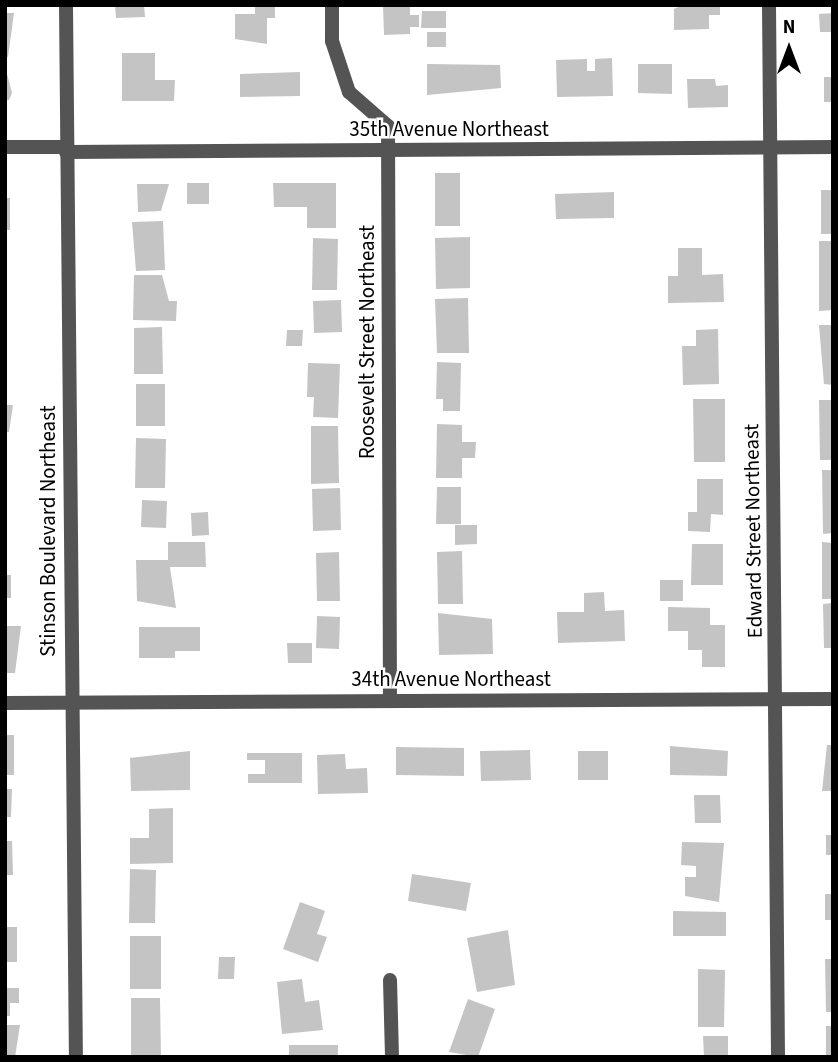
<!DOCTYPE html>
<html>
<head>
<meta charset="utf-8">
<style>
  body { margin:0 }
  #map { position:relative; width:838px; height:1062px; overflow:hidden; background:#fff; font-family:"Source Sans 3",sans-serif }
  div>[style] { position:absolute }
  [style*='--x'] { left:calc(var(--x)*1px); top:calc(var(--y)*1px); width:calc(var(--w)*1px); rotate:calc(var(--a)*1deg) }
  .building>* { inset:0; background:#c4c4c4 }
  .minor>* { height:14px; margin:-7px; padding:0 7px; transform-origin:7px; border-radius:7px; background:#545454 }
  .tertiary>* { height:14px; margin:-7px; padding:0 7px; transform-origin:7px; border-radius:7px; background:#545454 }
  span { translate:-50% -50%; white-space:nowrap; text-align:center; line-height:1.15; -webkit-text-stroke:5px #fff; paint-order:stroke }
  .street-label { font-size:21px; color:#000 }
  .frame { position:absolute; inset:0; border:7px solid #000; pointer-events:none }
  .north { position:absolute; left:754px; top:14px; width:70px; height:70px; -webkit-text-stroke:5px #fff; paint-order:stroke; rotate:0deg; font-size:19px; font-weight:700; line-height:28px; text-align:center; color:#000 }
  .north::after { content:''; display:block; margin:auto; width:24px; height:32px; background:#000; clip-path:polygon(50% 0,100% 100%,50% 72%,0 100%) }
</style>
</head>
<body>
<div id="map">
  <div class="building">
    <i style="clip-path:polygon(115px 5px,144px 5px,145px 17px,116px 18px)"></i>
    <i style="clip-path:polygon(255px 5px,275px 5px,275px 18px,267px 18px,267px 44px,235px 39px,235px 14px,255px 14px)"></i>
    <i style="clip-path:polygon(683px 5px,720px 5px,720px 15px,709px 15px,709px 29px,674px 30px,674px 9px)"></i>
    <i style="clip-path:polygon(383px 6px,410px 6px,410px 15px,419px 15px,419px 27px,410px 27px,410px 34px,384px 35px)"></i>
    <i style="clip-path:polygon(422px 11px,446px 11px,446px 28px,421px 28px)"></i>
    <i style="clip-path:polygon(5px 13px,14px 13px,8px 57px,5px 57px)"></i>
    <i style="clip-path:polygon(833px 13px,833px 32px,820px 32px,819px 14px)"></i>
    <i style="clip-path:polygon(427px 32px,446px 32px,446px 47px,427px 47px)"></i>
    <i style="clip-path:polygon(122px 53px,155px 53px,155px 80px,175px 80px,174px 101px,122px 101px)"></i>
    <i style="clip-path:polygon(612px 58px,613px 96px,557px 97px,556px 60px,587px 59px,587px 71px,595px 71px,595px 59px)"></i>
    <i style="clip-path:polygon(427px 64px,500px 65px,501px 88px,427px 95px)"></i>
    <i style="clip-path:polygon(638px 64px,672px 64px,672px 94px,638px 93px)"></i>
    <i style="clip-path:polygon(5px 66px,12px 93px,9px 100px,5px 100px)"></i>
    <i style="clip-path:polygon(300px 72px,300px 96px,240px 97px,240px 74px)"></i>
    <i style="clip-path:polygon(824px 77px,833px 77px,833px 102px,824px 102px)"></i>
    <i style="clip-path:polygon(687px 79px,715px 79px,716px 86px,728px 85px,728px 107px,688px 108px)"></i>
    <i style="clip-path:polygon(435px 173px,460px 173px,460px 226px,435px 226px)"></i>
    <i style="clip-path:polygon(187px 183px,209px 183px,209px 204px,187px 204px)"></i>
    <i style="clip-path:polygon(273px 183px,336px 183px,336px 228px,307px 228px,307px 207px,274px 207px)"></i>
    <i style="clip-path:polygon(137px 184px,169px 184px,161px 211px,138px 212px)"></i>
    <i style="clip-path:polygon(821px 190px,833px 190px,833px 234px,821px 234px)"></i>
    <i style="clip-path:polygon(614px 192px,614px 218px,556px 219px,555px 194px)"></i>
    <i style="clip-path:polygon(5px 198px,10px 198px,10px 230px,5px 230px)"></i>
    <i style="clip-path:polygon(163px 221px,165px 270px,136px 271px,132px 222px)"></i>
    <i style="clip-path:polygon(470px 237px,470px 288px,436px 289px,435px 238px)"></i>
    <i style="clip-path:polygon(313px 238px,338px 239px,337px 290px,312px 290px)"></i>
    <i style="clip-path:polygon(819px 241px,833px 241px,833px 310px,819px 311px)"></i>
    <i style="clip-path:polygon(678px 248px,702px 248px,702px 275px,723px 274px,724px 302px,668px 303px,668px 276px,678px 276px)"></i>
    <i style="clip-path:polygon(134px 275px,162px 275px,169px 301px,177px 301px,176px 321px,133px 320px)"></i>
    <i style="clip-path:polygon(468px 298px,469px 353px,437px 353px,435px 299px)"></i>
    <i style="clip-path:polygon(341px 300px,342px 332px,314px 333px,313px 301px)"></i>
    <i style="clip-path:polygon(819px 325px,833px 325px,833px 385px,824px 384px)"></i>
    <i style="clip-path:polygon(162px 327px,163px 374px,134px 374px,134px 328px)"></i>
    <i style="clip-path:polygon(718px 329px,719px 384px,683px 385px,682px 346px,696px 346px,696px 330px)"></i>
    <i style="clip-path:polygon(287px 330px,303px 330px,302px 346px,286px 346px)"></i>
    <i style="clip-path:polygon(437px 362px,461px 363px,460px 411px,443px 411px,443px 399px,436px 399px)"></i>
    <i style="clip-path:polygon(308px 363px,340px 364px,338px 418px,313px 417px,314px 397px,307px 397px)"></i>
    <i style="clip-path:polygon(136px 384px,165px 384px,165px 426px,136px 426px)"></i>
    <i style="clip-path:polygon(693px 399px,725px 399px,725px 462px,694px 462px)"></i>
    <i style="clip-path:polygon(819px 400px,833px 400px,833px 460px,820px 460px)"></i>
    <i style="clip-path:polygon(5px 405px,13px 405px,9px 432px,5px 432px)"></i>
    <i style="clip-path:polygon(437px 424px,462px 425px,462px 442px,476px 442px,475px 458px,462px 458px,462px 478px,436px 478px)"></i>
    <i style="clip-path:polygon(311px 426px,338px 426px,339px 483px,311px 484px)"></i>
    <i style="clip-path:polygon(136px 438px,166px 439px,165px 488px,135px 488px)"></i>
    <i style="clip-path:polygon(822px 470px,833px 470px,833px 533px,823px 534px)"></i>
    <i style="clip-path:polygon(697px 479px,723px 479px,723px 515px,711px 514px,710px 532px,688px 531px,688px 512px,697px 512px)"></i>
    <i style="clip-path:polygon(437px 487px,461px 487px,461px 524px,436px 524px)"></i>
    <i style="clip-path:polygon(340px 488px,341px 530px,313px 531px,312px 489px)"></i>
    <i style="clip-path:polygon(142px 500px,167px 501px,166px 528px,141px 527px)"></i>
    <i style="clip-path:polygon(208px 512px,209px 535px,192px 536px,191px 513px)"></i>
    <i style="clip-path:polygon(455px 525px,477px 525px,477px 544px,455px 545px)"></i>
    <i style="clip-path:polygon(168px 542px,205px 542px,206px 567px,170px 567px,176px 608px,137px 601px,136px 560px,168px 560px)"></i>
    <i style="clip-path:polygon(822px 542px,833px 543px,833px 599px,822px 599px)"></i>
    <i style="clip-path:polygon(692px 544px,723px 544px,723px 585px,691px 585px)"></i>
    <i style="clip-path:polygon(462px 551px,463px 604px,438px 604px,437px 552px)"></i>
    <i style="clip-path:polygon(339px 552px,340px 601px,317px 601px,316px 553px)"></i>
    <i style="clip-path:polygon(5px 575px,11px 575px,11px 598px,5px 598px)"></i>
    <i style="clip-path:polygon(660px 580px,683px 580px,683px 601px,660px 601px)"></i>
    <i style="clip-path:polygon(604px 592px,605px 611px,624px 610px,625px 641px,558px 643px,557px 612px,584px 612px,584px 593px)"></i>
    <i style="clip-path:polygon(833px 603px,833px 648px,824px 648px,823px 604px)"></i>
    <i style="clip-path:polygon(668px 607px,710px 608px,710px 625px,725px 625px,725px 667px,702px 667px,702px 650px,688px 650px,688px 631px,668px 631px)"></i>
    <i style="clip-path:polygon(438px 613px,492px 619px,493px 654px,439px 655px)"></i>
    <i style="clip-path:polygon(317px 616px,340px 617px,339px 649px,316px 648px)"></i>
    <i style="clip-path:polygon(5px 626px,21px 626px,15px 673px,5px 673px)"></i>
    <i style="clip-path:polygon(139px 627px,200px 627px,200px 651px,175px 651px,175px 658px,139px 658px)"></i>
    <i style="clip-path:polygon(287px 643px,312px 643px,312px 663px,288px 663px)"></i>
    <i style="clip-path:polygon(5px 735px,14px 735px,14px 775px,5px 775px)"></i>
    <i style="clip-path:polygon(827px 745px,833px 745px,833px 791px,822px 791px)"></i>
    <i style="clip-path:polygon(670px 746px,728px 751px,727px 776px,670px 775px)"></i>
    <i style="clip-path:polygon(396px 747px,464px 748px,464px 776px,396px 775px)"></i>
    <i style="clip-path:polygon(530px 750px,531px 780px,481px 781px,480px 751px)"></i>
    <i style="clip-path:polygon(190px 751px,190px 790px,131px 791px,130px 758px)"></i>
    <i style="clip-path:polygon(578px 751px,608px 751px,608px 780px,578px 780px)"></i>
    <i style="clip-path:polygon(247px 753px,302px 753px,302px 783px,248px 783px,248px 774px,265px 774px,265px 760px,247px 760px)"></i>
    <i style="clip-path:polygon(345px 754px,346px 769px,367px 768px,368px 793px,318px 794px,317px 755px)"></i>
    <i style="clip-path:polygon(5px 789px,12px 789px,11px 817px,5px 817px)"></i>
    <i style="clip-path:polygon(694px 795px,720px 795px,721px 823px,695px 823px)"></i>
    <i style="clip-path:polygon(173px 808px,173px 863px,130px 864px,130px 838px,149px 838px,149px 809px)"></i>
    <i style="clip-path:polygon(826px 835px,833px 835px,833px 855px,826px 855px)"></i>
    <i style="clip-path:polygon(5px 841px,12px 841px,13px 875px,5px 875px)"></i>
    <i style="clip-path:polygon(682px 842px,724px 843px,719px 902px,685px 896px,685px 877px,696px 877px,696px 866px,681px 865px)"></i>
    <i style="clip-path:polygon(130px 869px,156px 870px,155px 923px,129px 923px)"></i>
    <i style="clip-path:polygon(412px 874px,471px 883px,466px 911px,408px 901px)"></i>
    <i style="clip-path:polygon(825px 894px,833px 894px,833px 920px,825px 920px)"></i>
    <i style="clip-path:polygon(300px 902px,325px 911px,317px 934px,327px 937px,318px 962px,283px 949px)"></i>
    <i style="clip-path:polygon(673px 911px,726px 912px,726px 936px,673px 936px)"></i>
    <i style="clip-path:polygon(5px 927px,17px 927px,17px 962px,5px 962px)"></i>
    <i style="clip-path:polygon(508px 930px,515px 985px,477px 992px,467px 938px)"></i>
    <i style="clip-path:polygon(130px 936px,161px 936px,161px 989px,130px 989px)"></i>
    <i style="clip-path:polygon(219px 957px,235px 957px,234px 979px,218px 979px)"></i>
    <i style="clip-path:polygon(825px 959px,833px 959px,833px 1012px,826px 1012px)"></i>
    <i style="clip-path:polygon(698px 969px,725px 970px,724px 1027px,698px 1027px)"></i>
    <i style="clip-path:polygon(302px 979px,305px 1002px,319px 1000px,323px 1030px,282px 1034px,277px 982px)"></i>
    <i style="clip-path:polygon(5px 988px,19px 988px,19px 1003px,10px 1003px,10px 1016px,5px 1016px)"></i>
    <i style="clip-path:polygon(131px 998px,160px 998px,161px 1057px,131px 1057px)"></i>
    <i style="clip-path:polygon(468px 999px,495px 1009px,478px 1057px,449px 1052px)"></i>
    <i style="clip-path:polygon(5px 1025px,20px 1025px,15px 1057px,5px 1057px)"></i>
    <i style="clip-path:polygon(826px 1026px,833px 1026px,833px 1057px,826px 1057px)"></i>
    <i style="clip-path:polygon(703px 1036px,728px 1036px,728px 1057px,704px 1057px)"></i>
    <i style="clip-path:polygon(289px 1045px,338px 1045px,338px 1057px,289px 1057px)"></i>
  </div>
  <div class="minor">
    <i style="--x:332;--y:5;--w:36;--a:90"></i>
    <i style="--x:332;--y:41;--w:54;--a:71.6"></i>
    <i style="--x:349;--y:92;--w:52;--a:41.1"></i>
    <i style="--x:388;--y:126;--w:574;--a:89.8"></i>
    <i style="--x:769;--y:5;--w:1052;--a:89.51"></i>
    <i style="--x:5;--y:147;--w:61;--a:0"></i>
    <i style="--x:66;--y:152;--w:767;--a:-0.37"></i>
    <i style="--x:5;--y:703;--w:828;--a:-0.28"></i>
    <i style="--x:390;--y:980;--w:77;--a:88.5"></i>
  </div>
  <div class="tertiary">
    <i style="--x:66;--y:5;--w:1052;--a:89.46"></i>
  </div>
  <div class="street-label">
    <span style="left:449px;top:129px">35th Avenue Northeast</span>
    <span style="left:367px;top:342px;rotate:-90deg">Roosevelt Street Northeast</span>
    <span style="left:48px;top:531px;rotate:-90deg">Stinson Boulevard Northeast</span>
    <span style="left:753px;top:531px;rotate:-91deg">Edward Street Northeast</span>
    <span style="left:451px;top:679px">34th Avenue Northeast</span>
  </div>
  <div class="frame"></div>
  <div class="north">N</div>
</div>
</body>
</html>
